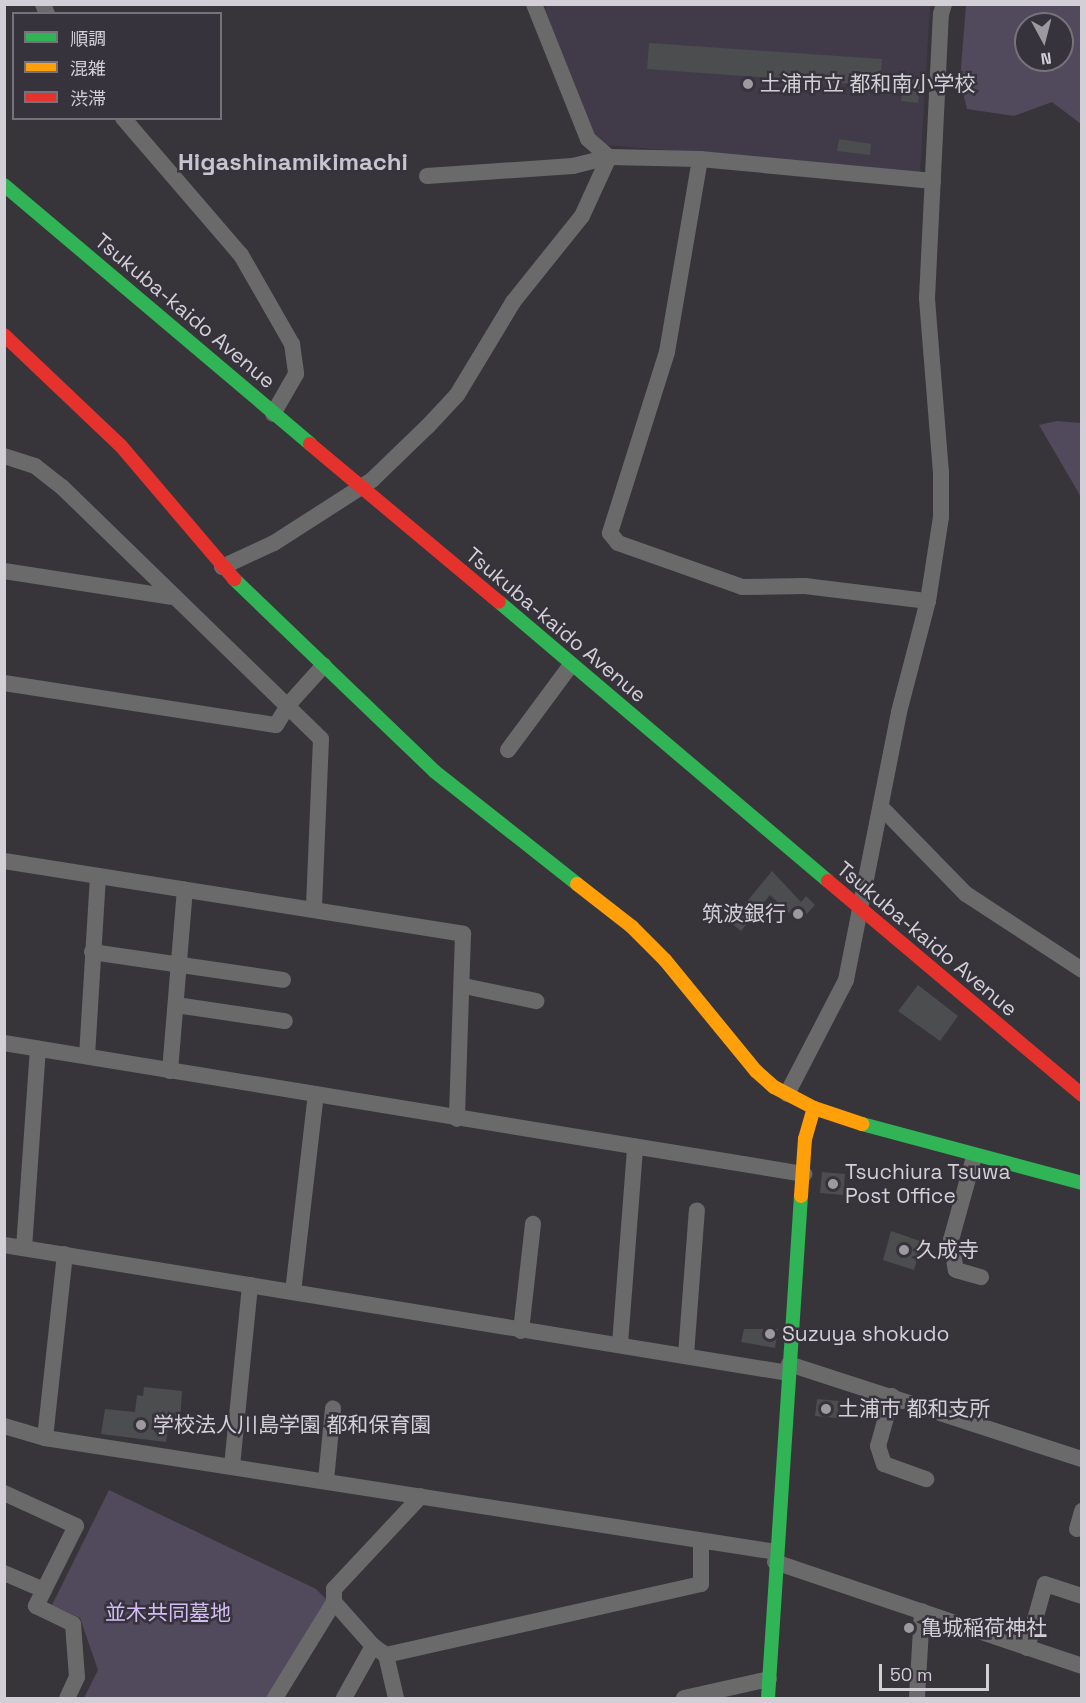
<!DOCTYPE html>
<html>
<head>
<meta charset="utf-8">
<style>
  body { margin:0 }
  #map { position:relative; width:1086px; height:1703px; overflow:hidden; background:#37353a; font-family:"Space Grotesk","Noto Sans JP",sans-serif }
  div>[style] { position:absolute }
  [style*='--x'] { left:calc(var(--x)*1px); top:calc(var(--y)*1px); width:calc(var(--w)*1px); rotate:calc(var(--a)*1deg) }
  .built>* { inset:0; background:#413b49 }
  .green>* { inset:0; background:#51495c }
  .building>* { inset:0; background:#4c4d4e }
  .street>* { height:16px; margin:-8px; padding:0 8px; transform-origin:8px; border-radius:8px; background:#6a6a6b }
  .fast>* { height:14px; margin:-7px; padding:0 7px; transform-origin:7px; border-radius:7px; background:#30b455 }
  .slow>* { height:14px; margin:-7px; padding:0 7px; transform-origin:7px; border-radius:7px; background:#ff9f0a }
  .jam>* { height:14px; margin:-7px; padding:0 7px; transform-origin:7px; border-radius:7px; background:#e5322d }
  .dots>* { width:16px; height:16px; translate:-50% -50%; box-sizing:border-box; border:3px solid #37333c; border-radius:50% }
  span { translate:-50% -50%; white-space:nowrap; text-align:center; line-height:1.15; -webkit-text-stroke:5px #37333c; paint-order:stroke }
  .poi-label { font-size:21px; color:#d2d0d6 }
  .left { translate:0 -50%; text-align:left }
  .right { translate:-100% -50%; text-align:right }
  .street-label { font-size:21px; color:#d2d0d6 }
  .park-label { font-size:21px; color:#d3bbf4 }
  .quarter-label { font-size:24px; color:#c8c4cf; font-weight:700 }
  .frame { position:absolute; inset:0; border:6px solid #d2d0d6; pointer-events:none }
  .legend { position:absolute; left:12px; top:12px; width:210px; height:108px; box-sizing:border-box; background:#37333c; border:2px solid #75727a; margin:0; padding:8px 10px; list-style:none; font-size:18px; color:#d2d0d6 }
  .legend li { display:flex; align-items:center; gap:12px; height:30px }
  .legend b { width:30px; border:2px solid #75727a }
  .north { position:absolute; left:1014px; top:12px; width:60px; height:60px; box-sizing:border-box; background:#37333c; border:2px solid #75727a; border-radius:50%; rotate:173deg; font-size:16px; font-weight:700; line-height:24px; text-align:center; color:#d2d0d6 }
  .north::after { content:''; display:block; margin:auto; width:21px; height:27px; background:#9c9a9f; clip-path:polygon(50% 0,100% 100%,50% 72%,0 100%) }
  .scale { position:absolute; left:879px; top:1664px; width:110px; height:27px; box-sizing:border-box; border:3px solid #d2d0d6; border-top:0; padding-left:8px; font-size:18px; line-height:21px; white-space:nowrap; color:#d2d0d6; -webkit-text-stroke:4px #37333c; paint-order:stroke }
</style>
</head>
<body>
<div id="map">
  <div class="built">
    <i style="clip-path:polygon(546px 4px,930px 5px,920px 173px,597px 144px,545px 21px)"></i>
  </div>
  <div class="green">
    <i style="clip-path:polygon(evenodd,966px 5px,1081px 5px,1081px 124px,1052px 102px,1014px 116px,967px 109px,960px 80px,966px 5px,1026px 24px,1062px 24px,1062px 60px,1026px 60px,1026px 24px)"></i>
    <i style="clip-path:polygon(1057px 421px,1081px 423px,1081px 497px,1039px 425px)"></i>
    <i style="clip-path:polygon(109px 1490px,316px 1589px,330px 1603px,270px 1698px,84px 1698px,98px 1670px,80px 1618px,52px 1605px)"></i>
  </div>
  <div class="building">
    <i style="clip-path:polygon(649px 43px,882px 59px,880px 86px,647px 69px)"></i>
    <i style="clip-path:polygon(904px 77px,921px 79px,918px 103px,901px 101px)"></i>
    <i style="clip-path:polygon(839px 139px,871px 144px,870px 155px,837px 151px)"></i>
    <i style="clip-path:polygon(772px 871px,801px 902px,806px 896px,815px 905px,799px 922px,770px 895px,741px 931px,730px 922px)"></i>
    <i style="clip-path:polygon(918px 985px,958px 1016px,940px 1041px,898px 1011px)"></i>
    <i style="clip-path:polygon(822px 1172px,845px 1174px,843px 1195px,820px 1193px)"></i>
    <i style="clip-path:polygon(891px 1231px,923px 1242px,914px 1270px,883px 1260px)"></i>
    <i style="clip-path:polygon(744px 1329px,778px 1329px,775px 1348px,741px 1342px)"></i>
    <i style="clip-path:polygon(144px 1387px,182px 1391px,180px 1421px,169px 1420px,166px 1442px,101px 1434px,105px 1409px,135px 1412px,137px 1395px,143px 1396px)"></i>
    <i style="clip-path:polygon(817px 1399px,839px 1401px,837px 1418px,815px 1416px)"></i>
  </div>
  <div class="street">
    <i style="--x:43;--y:4;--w:11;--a:68"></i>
    <i style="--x:534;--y:4;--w:145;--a:68.2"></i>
    <i style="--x:588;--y:139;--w:28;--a:41"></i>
    <i style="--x:123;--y:118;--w:181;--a:49.3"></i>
    <i style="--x:241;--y:255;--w:103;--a:60.2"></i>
    <i style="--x:292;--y:344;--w:30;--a:82"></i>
    <i style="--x:296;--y:374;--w:46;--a:119.9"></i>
    <i style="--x:700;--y:159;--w:196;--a:99.7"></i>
    <i style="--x:667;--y:352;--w:190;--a:107.5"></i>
    <i style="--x:610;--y:533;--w:13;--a:51"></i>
    <i style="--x:618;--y:543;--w:132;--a:19.5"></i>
    <i style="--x:742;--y:587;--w:63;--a:-0.9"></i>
    <i style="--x:805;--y:586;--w:124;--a:7"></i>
    <i style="--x:427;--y:176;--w:146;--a:-3.9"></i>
    <i style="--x:573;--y:166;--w:37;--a:-14"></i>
    <i style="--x:609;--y:157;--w:91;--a:1.3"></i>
    <i style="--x:700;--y:159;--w:234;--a:5.4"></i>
    <i style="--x:4;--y:456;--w:33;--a:18"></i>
    <i style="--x:35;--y:466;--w:34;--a:38"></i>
    <i style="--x:62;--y:487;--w:361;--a:44.2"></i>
    <i style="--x:321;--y:739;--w:170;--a:92.4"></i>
    <i style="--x:222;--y:567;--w:57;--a:-24.8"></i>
    <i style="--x:274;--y:543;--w:117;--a:-32.7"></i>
    <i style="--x:372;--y:480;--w:78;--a:-44"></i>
    <i style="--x:428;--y:426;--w:42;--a:-46.9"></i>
    <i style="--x:457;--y:395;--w:109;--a:-58.9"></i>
    <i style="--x:513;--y:302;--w:110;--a:-51.3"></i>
    <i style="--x:582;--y:216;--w:65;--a:-65.4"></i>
    <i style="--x:4;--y:571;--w:169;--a:8.8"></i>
    <i style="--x:4;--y:683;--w:275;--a:8.8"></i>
    <i style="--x:276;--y:725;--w:25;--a:-58"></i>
    <i style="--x:289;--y:704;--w:52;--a:-48.1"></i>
    <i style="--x:508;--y:750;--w:106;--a:-53.5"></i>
    <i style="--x:881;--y:807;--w:122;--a:45.7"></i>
    <i style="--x:966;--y:894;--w:139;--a:33.2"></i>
    <i style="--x:4;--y:861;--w:465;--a:9"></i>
    <i style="--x:463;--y:934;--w:185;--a:91.9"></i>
    <i style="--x:92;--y:952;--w:193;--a:8.3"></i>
    <i style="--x:464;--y:986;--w:74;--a:11.8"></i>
    <i style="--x:176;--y:1005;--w:110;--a:8.4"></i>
    <i style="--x:4;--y:1043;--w:811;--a:9.3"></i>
    <i style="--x:87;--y:1056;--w:180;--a:-86.5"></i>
    <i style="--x:170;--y:1071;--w:182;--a:-85.3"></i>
    <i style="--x:787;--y:1094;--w:128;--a:-62.6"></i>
    <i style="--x:846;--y:980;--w:273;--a:-78.8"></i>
    <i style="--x:899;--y:712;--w:115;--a:-75.4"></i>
    <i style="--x:928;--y:601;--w:85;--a:-81.2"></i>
    <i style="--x:941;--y:517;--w:44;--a:-90"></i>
    <i style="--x:941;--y:473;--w:176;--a:-94.6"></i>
    <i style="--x:927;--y:298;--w:284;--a:-87.2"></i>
    <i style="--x:941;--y:14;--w:10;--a:-73"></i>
    <i style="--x:974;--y:1157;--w:86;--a:105.5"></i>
    <i style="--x:951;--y:1240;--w:30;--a:81"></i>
    <i style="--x:956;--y:1270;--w:26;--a:16"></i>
    <i style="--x:4;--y:1245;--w:794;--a:9.27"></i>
    <i style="--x:24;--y:1248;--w:200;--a:-86"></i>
    <i style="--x:293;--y:1292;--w:199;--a:-83.4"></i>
    <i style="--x:521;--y:1331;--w:108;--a:-83.6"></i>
    <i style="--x:620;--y:1344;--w:198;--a:-85.6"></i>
    <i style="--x:686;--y:1355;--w:145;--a:-85.7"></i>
    <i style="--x:789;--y:1364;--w:308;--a:18"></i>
    <i style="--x:892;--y:1396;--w:52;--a:105.6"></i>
    <i style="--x:878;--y:1446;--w:19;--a:72"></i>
    <i style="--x:884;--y:1464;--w:45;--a:19.7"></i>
    <i style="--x:4;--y:1426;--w:43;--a:16.3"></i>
    <i style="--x:45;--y:1438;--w:740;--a:8.86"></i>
    <i style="--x:45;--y:1438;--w:185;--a:-83.8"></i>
    <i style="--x:232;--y:1466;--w:182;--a:-84.3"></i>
    <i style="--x:326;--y:1480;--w:72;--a:-84.4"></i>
    <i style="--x:4;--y:1493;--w:79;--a:24.6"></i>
    <i style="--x:76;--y:1526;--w:72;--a:116.6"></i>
    <i style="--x:1077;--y:1529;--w:19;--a:-74"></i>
    <i style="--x:775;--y:1562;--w:324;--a:18.7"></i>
    <i style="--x:4;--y:1573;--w:43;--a:23"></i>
    <i style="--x:44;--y:1590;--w:18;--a:117"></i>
    <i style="--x:36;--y:1606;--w:41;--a:25.9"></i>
    <i style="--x:73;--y:1624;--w:53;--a:85.7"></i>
    <i style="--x:77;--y:1677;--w:23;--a:115"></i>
    <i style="--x:334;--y:1602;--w:59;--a:48.4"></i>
    <i style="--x:1027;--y:1648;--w:66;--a:-74.3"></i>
    <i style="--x:1045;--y:1584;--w:38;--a:18"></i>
    <i style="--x:386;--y:1655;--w:323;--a:-12.7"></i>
    <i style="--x:701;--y:1584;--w:43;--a:-90"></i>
    <i style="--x:275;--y:1698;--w:113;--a:-58.4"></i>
    <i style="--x:334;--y:1602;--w:13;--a:-90"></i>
    <i style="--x:334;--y:1589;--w:127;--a:-46.9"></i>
    <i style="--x:344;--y:1698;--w:60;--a:-60.9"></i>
    <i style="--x:373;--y:1646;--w:16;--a:35"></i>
    <i style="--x:386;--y:1655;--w:44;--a:76.9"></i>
    <i style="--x:684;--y:1698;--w:87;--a:-12.6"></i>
    <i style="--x:917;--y:1698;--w:87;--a:-86.7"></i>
  </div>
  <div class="fast">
    <i style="--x:4;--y:185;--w:401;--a:40.2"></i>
    <i style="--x:234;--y:579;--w:277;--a:43.8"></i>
    <i style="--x:434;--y:771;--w:182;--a:38.3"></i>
    <i style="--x:499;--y:602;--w:431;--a:40.3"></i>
    <i style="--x:862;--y:1124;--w:228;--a:15"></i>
    <i style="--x:768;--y:1698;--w:503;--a:-86.24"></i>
  </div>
  <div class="slow">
    <i style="--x:577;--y:884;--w:70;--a:38"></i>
    <i style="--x:632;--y:927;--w:47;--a:45"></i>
    <i style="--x:665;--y:960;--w:144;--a:50.7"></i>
    <i style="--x:756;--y:1071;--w:24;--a:42"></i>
    <i style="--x:774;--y:1087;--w:45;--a:27.7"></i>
    <i style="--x:814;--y:1108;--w:51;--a:18.4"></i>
    <i style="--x:801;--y:1196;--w:57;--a:-86"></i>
    <i style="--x:805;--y:1139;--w:32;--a:-74"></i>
  </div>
  <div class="jam">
    <i style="--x:4;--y:335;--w:161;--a:43.5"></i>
    <i style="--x:121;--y:446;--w:175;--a:49.6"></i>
    <i style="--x:310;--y:444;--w:246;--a:39.9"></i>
    <i style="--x:828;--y:881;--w:332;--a:40.1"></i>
  </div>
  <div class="dots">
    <i style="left:748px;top:84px;background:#9c9a9f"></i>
    <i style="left:798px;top:914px;background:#9c9a9f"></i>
    <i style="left:833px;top:1184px;background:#9c9a9f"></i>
    <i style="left:904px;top:1250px;background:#9c9a9f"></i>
    <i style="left:770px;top:1334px;background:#9c9a9f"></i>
    <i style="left:826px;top:1409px;background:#9c9a9f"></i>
    <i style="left:141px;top:1425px;background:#9c9a9f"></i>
    <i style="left:909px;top:1628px;background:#9c9a9f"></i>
  </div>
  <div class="poi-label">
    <span class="left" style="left:760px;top:84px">土浦市立 都和南小学校</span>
    <span class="right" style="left:786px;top:914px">筑波銀行</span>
    <span class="left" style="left:845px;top:1184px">Tsuchiura Tsuwa<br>Post Office</span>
    <span class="left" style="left:916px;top:1250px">久成寺</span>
    <span class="left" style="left:782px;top:1334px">Suzuya shokudo</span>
    <span class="left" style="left:838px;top:1409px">土浦市 都和支所</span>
    <span class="left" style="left:153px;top:1425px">学校法人川島学園 都和保育園</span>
    <span class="left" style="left:921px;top:1628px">亀城稲荷神社</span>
  </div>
  <div class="street-label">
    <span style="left:185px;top:311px;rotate:40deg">Tsukuba-kaido Avenue</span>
    <span style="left:556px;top:625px;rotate:40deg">Tsukuba-kaido Avenue</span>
    <span style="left:927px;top:939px;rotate:40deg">Tsukuba-kaido Avenue</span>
  </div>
  <div class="park-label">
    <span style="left:168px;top:1613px">並木共同墓地</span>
  </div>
  <div class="quarter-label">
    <span style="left:293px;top:162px">Higashinamikimachi</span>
  </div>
  <div class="frame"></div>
  <ul class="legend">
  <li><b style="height:8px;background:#30b455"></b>順調</li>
  <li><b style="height:8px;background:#ff9f0a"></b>混雑</li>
  <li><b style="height:8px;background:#e5322d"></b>渋滞</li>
  </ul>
  <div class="north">N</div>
  <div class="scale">50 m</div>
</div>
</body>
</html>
